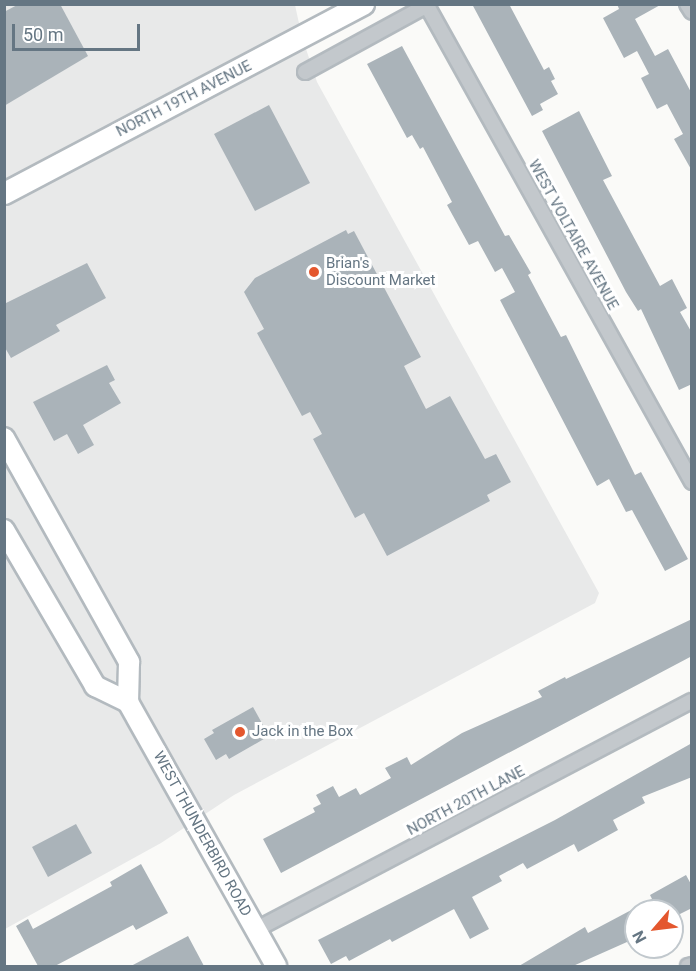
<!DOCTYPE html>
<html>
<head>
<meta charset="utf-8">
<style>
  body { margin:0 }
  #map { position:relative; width:696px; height:971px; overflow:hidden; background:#fafaf8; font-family:Roboto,sans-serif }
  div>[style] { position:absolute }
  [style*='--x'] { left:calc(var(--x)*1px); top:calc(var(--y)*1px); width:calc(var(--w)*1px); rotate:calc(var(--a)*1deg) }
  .built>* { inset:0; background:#e8e9e9 }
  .building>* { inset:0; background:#aab3b9 }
  .roads { filter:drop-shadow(2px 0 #b3babf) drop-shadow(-2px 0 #b3babf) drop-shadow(0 2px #b3babf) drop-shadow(0 -2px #b3babf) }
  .minor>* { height:14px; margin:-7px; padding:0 7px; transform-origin:7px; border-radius:7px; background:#c3c8cc }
  .secondary>* { height:20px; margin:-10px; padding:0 10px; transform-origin:10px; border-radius:10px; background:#fff }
  .primary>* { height:21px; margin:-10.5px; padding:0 10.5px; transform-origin:10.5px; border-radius:10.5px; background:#fff }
  .dots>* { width:16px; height:16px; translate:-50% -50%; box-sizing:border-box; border:3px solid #fff; border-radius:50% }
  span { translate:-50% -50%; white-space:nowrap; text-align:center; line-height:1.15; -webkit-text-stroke:6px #fff; paint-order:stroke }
  .street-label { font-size:15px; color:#657683 }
  .poi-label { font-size:15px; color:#657683 }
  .left { translate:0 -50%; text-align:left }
  .frame { position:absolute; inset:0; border:6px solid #657683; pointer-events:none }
  .north { position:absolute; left:624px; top:899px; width:60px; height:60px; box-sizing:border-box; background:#fff; border:2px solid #c1c8cd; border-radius:50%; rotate:242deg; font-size:16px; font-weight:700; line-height:24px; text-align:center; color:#657683 }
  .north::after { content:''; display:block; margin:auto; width:21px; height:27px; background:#e4572e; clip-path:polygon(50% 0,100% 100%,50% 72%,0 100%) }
  .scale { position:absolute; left:12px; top:24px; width:128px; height:27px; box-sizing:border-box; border:3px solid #657683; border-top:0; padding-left:8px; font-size:18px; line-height:21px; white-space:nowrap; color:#657683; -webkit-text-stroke:4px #fff; paint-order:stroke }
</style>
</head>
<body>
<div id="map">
  <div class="built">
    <i style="clip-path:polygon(5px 5px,295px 5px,302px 37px,317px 82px,599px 593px,595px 603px,234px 795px,161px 843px,5px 929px)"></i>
  </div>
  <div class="building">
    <i style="clip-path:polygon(19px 4px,60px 4px,88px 56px,4px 106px,4px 12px)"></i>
    <i style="clip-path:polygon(472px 4px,509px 4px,544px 70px,549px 67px,555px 79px,551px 81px,558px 94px,540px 104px,543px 110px,532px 116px)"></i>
    <i style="clip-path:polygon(617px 4px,662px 4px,635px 19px,655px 56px,668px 49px,692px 94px,692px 171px,674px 139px,683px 134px,667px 104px,657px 109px,641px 78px,649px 74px,637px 51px,624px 58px,603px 18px,619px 9px)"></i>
    <i style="clip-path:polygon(402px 46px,505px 236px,509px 235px,531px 273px,528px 275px,561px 337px,566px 335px,635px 475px,641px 472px,688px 559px,665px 571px,632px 510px,626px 512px,609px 479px,597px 486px,500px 300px,515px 292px,502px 268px,495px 272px,478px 241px,469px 245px,447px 205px,452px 202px,423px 147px,420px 149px,412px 135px,407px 138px,367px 64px)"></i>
    <i style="clip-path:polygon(269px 105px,310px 183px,255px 211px,214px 134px)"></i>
    <i style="clip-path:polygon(579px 111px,612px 176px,603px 180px,660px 286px,672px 279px,687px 308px,680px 312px,692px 333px,692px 384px,679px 390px,641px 309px,638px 311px,626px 292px,542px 131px)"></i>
    <i style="clip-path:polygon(346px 230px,348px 234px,354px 231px,421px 357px,404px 366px,426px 409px,450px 396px,485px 459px,496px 454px,511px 482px,487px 495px,490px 501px,387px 556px,364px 513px,355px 518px,313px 439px,322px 434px,310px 412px,302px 416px,257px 333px,264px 329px,244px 292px,255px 278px)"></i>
    <i style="clip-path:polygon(87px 263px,106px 298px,56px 325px,60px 331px,11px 358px,4px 346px,4px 304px)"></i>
    <i style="clip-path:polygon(107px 365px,115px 380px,109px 383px,121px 403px,83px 425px,94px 445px,78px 454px,67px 434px,54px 441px,33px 402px)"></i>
    <i style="clip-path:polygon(692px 619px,692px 656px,281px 873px,263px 839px,315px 812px,313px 808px,321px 804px,316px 795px,333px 786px,339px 797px,356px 788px,360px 795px,391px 778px,385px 768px,407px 757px,411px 765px,462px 733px,542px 697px,538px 691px,565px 677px,566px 679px)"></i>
    <i style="clip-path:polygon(253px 707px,269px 736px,229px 759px,226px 754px,216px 760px,204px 739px,214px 733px,212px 730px)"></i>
    <i style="clip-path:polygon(692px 743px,692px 777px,642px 797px,645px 803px,613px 820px,618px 830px,578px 852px,574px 844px,527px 869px,523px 863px,499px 876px,502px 881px,472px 897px,489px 929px,470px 939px,454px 909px,392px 942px,390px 939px,349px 961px,346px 956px,331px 964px,318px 940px,555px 820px)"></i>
    <i style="clip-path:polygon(76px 824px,92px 853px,48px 877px,32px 847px)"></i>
    <i style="clip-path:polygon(141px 864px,168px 913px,136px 930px,133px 925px,55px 966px,38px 966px,16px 926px,28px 919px,33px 929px,112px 886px,110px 882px)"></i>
    <i style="clip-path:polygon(686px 875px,692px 886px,692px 908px,672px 918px,672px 911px,636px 911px,636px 938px,573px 966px,519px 966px,585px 927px,588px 933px,652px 899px,650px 895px)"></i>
    <i style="clip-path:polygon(188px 936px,204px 966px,131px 966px)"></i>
  </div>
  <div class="roads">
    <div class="minor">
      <i style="--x:426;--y:4;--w:547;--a:60.9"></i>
      <i style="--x:687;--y:4;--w:9;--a:58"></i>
      <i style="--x:305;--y:72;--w:141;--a:-28.7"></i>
      <i style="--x:255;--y:930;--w:493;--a:-27.7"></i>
      <i style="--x:688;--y:966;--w:4;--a:-14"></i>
    </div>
    <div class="secondary">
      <i style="--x:4;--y:438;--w:257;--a:60.8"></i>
      <i style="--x:129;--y:662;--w:40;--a:91.4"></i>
      <i style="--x:128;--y:702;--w:303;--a:60.7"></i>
      <i style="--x:4;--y:530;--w:181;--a:59.7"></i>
      <i style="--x:95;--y:686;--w:37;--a:26"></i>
    </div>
    <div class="primary">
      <i style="--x:4;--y:193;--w:406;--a:-27.8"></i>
    </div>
  </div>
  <div class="dots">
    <i style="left:314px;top:272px;background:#e4572e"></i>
    <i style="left:240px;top:732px;background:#e4572e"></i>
  </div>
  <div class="street-label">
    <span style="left:184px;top:99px;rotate:-27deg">NORTH 19TH AVENUE</span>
    <span style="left:573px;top:235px;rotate:61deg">WEST VOLTAIRE AVENUE</span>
    <span style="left:466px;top:801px;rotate:-28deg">NORTH 20TH LANE</span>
    <span style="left:202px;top:834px;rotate:61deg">WEST THUNDERBIRD ROAD</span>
  </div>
  <div class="poi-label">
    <span class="left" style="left:326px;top:272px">Brian's<br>Discount Market</span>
    <span class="left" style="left:252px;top:732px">Jack in the Box</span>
  </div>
  <div class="frame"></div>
  <div class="north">N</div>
  <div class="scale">50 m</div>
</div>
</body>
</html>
